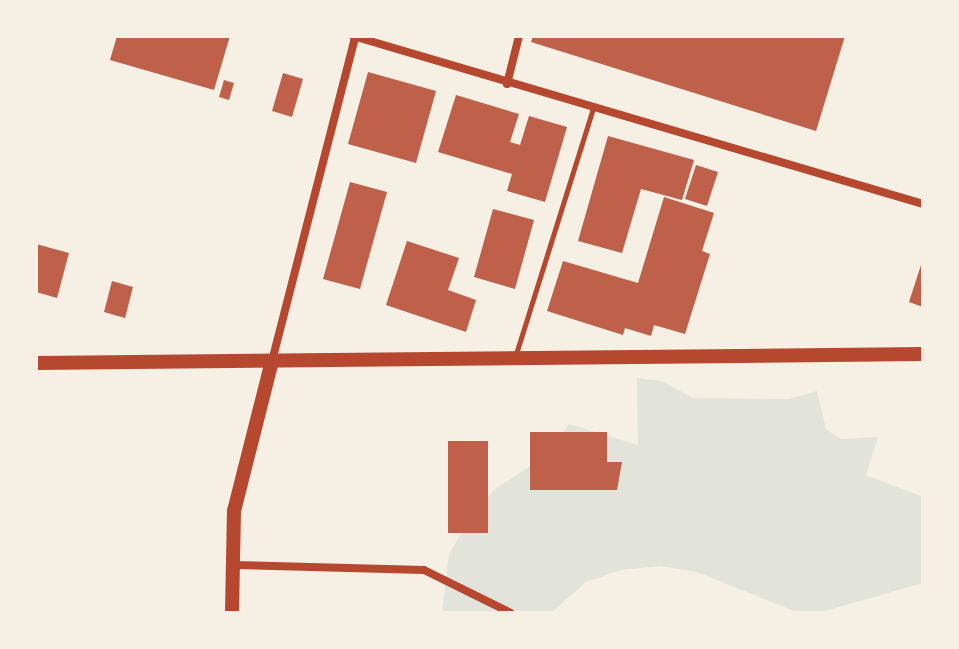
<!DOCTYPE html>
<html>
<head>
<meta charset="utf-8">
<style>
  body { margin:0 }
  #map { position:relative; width:959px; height:649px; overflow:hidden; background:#f6efe4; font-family:Helvetica,sans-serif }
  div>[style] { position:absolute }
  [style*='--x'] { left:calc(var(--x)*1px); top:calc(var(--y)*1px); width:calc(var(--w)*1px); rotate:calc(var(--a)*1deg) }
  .green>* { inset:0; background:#e2e4dc }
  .building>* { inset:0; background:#bf614a }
  .service>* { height:5px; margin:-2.5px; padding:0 2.5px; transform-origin:2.5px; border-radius:2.5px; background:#b5482f }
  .minor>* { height:8px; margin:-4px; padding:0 4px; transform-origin:4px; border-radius:4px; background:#b5482f }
  .tertiary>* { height:14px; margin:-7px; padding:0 7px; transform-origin:7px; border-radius:7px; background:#b5482f }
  span { translate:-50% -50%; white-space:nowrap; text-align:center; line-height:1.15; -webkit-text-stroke:6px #f6efe4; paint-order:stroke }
  .frame { position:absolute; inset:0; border:38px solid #f6efe4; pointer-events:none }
</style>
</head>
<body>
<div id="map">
  <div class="green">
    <i style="clip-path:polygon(637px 378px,662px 381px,693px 398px,788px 399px,817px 391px,826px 429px,841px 439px,878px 437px,866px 475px,923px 497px,923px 583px,818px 613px,799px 613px,697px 572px,660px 566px,621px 570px,586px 582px,551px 613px,442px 613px,449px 554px,471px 517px,496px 488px,548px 455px,569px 424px,638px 445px)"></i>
  </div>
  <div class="building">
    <i style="clip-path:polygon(117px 36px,230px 36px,214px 90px,110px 60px)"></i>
    <i style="clip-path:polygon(533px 36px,845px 36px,816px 131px,531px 42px)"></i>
    <i style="clip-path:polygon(368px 72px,436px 91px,416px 163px,348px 144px)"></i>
    <i style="clip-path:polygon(283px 73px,303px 79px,292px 117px,272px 111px)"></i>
    <i style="clip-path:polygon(224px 80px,234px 83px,229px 100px,219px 97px)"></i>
    <i style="clip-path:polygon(456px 95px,519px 114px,510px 142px,520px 145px,529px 116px,567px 127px,545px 202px,507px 191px,512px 174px,438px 152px)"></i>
    <i style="clip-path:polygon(608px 136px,694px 160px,682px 200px,641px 189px,622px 253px,578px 241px)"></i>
    <i style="clip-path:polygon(696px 165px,718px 172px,707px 206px,685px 199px)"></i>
    <i style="clip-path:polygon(350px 182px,387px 192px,360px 289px,323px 279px)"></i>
    <i style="clip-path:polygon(664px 197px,714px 213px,702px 251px,710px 254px,685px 334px,654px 325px,651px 336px,625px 328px,623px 335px,547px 311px,563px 261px,638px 283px)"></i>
    <i style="clip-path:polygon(493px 209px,534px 220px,515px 289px,474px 277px)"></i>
    <i style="clip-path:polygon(407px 241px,459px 258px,448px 290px,476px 300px,466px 332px,386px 305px)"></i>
    <i style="clip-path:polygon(36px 244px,69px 253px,57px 298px,36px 292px)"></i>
    <i style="clip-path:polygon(922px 262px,923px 262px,923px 307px,909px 302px)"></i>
    <i style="clip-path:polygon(112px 281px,133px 287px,125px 318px,104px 312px)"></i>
    <i style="clip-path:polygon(530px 432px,607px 432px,607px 462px,622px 462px,617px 490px,530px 490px)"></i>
    <i style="clip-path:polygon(448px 441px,488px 441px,488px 533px,448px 533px)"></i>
  </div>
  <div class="service">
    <i style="--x:515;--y:357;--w:261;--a:-72.6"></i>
  </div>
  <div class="minor">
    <i style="--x:353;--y:36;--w:594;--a:16.42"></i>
    <i style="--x:507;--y:84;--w:49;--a:-76"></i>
    <i style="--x:272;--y:361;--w:334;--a:-75.6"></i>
    <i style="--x:233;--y:565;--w:191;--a:1.5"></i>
    <i style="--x:424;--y:570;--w:97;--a:26.3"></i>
  </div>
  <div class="tertiary">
    <i style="--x:36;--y:363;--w:887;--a:-0.58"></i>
    <i style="--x:232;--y:613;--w:102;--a:-88.9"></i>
    <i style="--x:234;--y:511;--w:155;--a:-75.8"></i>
  </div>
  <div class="frame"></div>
</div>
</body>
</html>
